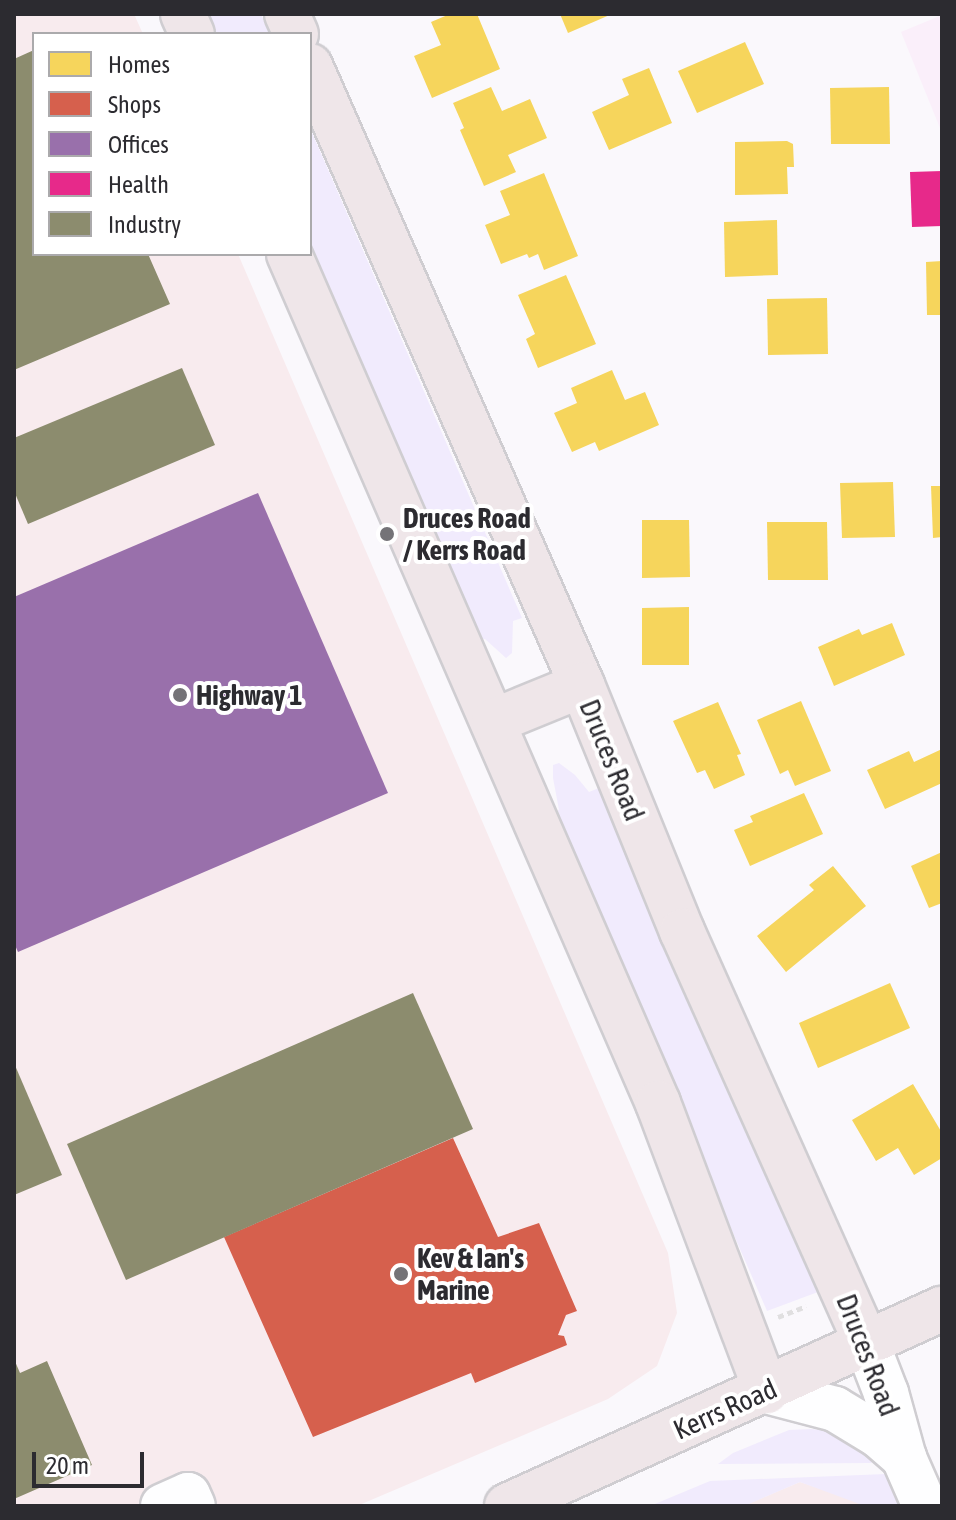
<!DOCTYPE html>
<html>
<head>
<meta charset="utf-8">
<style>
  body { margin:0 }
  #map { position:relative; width:956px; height:1520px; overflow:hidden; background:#faf8fc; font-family:"Asap Condensed",sans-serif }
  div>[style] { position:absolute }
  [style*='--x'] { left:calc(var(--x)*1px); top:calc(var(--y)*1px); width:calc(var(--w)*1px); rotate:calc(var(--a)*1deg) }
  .industrial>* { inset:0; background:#f8ebee }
  .medical>* { inset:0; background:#faeffa }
  .green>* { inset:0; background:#f1ebfd }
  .homes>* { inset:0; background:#f6d55c }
  .shops>* { inset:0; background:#d6604d }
  .offices>* { inset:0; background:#9970ab }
  .health>* { inset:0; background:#e7298a }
  .industry>* { inset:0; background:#8c8c6e }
  .path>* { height:5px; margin-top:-2.5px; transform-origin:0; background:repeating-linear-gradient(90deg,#e0dfe0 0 6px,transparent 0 10px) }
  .roads { filter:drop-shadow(2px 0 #cfcdd1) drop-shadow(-2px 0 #cfcdd1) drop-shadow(0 2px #cfcdd1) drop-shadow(0 -2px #cfcdd1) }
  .minor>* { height:44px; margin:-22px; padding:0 22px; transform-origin:22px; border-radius:22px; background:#fefeff }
  .major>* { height:44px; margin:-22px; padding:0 22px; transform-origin:22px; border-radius:22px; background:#efe6e9 }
  .dots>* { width:22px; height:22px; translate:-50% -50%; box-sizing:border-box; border:4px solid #fff; border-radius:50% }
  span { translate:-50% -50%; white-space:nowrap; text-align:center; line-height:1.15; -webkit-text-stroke:8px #fff; paint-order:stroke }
  .poi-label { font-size:28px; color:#2c2b30; font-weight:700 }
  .left { translate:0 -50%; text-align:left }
  .street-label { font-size:28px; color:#2c2b30 }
  .frame { position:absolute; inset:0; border:16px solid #2c2b30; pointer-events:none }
  .legend { position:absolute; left:32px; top:32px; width:280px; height:224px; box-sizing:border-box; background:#fff; border:2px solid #abaaac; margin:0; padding:10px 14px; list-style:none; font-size:24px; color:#2c2b30 }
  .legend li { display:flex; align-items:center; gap:16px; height:40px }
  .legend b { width:40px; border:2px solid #abaaac }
  .scale { position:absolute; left:32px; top:1452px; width:112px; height:36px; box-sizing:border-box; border:4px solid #2c2b30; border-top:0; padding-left:10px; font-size:24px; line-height:28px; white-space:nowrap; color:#2c2b30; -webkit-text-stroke:6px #fff; paint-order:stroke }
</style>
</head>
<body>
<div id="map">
  <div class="industrial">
    <i style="clip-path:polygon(14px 14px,134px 14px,143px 34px,34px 34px,34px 254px,238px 254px,668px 1253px,677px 1313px,657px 1366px,608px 1399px,357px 1506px,14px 1506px)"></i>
    <i style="clip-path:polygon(800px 1482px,864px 1503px,865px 1506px,743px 1506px)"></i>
  </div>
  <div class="medical">
    <i style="clip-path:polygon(942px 15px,942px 133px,901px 32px)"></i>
  </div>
  <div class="green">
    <i style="clip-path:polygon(203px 14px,261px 14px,269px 34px,212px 34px)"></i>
    <i style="clip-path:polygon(310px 128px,522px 618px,513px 621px,512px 653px,506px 658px,485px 639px,476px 640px,310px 254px)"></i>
    <i style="clip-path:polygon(559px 763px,575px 775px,589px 792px,599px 788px,818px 1292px,767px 1311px,550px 813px,559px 810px,553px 778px,553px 765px)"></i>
    <i style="clip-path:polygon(811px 1429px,835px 1431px,878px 1457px,871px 1463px,718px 1464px,733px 1453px,789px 1430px)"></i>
    <i style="clip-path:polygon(886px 1474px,901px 1506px,865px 1506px,800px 1482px,744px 1506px,650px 1506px,710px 1481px)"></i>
  </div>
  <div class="homes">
    <i style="clip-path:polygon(450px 14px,477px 14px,500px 69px,432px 98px,414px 56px,441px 45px,431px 22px)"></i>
    <i style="clip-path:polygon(560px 14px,612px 14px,568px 33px)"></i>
    <i style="clip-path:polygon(745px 42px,764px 84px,697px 113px,678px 71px)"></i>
    <i style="clip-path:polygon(649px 68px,672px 123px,609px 150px,592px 112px,629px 95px,622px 79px)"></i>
    <i style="clip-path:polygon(491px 87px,502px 111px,530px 99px,547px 138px,508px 155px,516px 172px,484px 186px,460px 130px,464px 128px,453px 103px)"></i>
    <i style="clip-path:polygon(889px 87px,890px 144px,831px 144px,830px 88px)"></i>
    <i style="clip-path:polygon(787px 141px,793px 144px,794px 167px,787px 167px,788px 194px,735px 195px,735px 142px)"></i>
    <i style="clip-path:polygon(544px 173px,578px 256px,544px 270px,538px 254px,529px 258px,527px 254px,501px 264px,485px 225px,510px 215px,500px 191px)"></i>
    <i style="clip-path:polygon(777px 220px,778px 275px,725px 277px,724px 222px)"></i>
    <i style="clip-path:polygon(942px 261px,942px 315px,927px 315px,926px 262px)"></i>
    <i style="clip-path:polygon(566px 275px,596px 344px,538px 368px,526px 339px,535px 334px,518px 295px)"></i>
    <i style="clip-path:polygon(827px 298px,828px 354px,768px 355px,767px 299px)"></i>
    <i style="clip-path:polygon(612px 370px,625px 400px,645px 392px,659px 425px,599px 451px,595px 442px,572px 452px,554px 413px,577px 403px,571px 388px)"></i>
    <i style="clip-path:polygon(893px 482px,895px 537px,842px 538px,840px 483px)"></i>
    <i style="clip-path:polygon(931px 486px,942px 486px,942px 537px,933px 538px)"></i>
    <i style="clip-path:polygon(642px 520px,689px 520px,690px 577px,642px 578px)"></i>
    <i style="clip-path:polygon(767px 522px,827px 522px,828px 580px,768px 580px)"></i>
    <i style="clip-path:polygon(689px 607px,689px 665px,642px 665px,642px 608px)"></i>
    <i style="clip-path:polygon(892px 623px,905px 655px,834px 686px,818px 647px,859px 629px,862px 635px)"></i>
    <i style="clip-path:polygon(801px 701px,831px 771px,795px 786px,788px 770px,780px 774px,757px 720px)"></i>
    <i style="clip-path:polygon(718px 702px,741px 754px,737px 755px,745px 775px,714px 789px,705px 770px,697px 773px,673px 721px)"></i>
    <i style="clip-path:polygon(942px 749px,942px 783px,885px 809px,867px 770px,909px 751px,914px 762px)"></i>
    <i style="clip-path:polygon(804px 793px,823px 834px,750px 866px,734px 830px,753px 822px,750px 816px)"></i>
    <i style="clip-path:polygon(942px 852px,942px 903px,929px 908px,911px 866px)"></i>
    <i style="clip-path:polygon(833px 866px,866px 906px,786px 972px,757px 936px,814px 890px,809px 885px)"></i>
    <i style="clip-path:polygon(890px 983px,910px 1028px,818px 1068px,799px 1023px)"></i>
    <i style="clip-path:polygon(913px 1084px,942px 1133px,942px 1158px,914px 1175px,898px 1148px,876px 1161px,852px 1120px)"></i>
  </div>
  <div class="shops">
    <i style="clip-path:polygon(453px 1138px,498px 1237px,539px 1223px,577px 1311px,566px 1315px,558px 1335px,564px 1336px,567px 1345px,475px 1383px,471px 1373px,313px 1437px,224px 1237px)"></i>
  </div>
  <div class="offices">
    <i style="clip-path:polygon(258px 493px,388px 793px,18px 952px,14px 943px,14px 597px)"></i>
  </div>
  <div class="health">
    <i style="clip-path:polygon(942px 171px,942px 226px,912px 227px,910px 172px)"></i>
  </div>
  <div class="industry">
    <i style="clip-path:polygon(34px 50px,34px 254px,148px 254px,170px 304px,14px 370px,14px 59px)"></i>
    <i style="clip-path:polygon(182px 368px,215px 445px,28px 524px,14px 491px,14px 438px)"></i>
    <i style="clip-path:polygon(413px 993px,473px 1129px,126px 1280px,67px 1144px)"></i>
    <i style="clip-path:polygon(14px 1063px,62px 1175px,14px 1195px)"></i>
    <i style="clip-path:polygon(14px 1359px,20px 1373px,47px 1361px,92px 1465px,14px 1499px)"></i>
  </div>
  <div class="path">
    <i style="--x:778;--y:1317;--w:30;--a:-21"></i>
  </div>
  <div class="roads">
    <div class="minor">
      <i style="--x:867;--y:1344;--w:53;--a:68.8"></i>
      <i style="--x:886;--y:1393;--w:67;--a:74.5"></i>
      <i style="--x:904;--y:1458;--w:52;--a:66.4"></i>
      <i style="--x:766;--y:1391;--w:71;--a:14.6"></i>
      <i style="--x:835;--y:1409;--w:50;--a:31.2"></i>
      <i style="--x:878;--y:1435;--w:35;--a:41"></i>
      <i style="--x:163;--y:1506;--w:27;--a:-24"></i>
      <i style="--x:188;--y:1495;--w:12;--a:66"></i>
    </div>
    <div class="major">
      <i style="--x:183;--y:14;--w:22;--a:66"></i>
      <i style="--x:287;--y:14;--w:22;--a:66"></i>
      <i style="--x:310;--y:66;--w:676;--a:66.28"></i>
      <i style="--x:582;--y:685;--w:266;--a:67.9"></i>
      <i style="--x:682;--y:931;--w:453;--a:65.9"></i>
      <i style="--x:289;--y:254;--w:926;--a:66.51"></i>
      <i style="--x:658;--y:1103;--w:308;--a:69.4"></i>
      <i style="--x:494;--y:721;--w:95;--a:-22.2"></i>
      <i style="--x:507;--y:1506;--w:478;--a:-24.4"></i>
    </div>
  </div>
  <div class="dots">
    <i style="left:387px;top:534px;background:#747377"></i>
    <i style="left:180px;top:695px;background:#747377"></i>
    <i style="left:401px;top:1274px;background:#747377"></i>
  </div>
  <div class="poi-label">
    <span class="left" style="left:403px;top:534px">Druces Road<br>/ Kerrs Road</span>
    <span class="left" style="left:196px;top:695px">Highway 1</span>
    <span class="left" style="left:417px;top:1274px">Kev &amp; Ian's<br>Marine</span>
  </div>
  <div class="street-label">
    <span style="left:612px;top:760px;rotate:68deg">Druces Road</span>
    <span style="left:868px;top:1355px;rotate:69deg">Druces Road</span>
    <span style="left:725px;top:1409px;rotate:-24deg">Kerrs Road</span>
  </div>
  <div class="frame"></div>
  <ul class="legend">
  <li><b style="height:22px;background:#f6d55c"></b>Homes</li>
  <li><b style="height:22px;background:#d6604d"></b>Shops</li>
  <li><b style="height:22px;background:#9970ab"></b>Offices</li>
  <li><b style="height:22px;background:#e7298a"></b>Health</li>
  <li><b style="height:22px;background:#8c8c6e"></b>Industry</li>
  </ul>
  <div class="scale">20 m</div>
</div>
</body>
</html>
